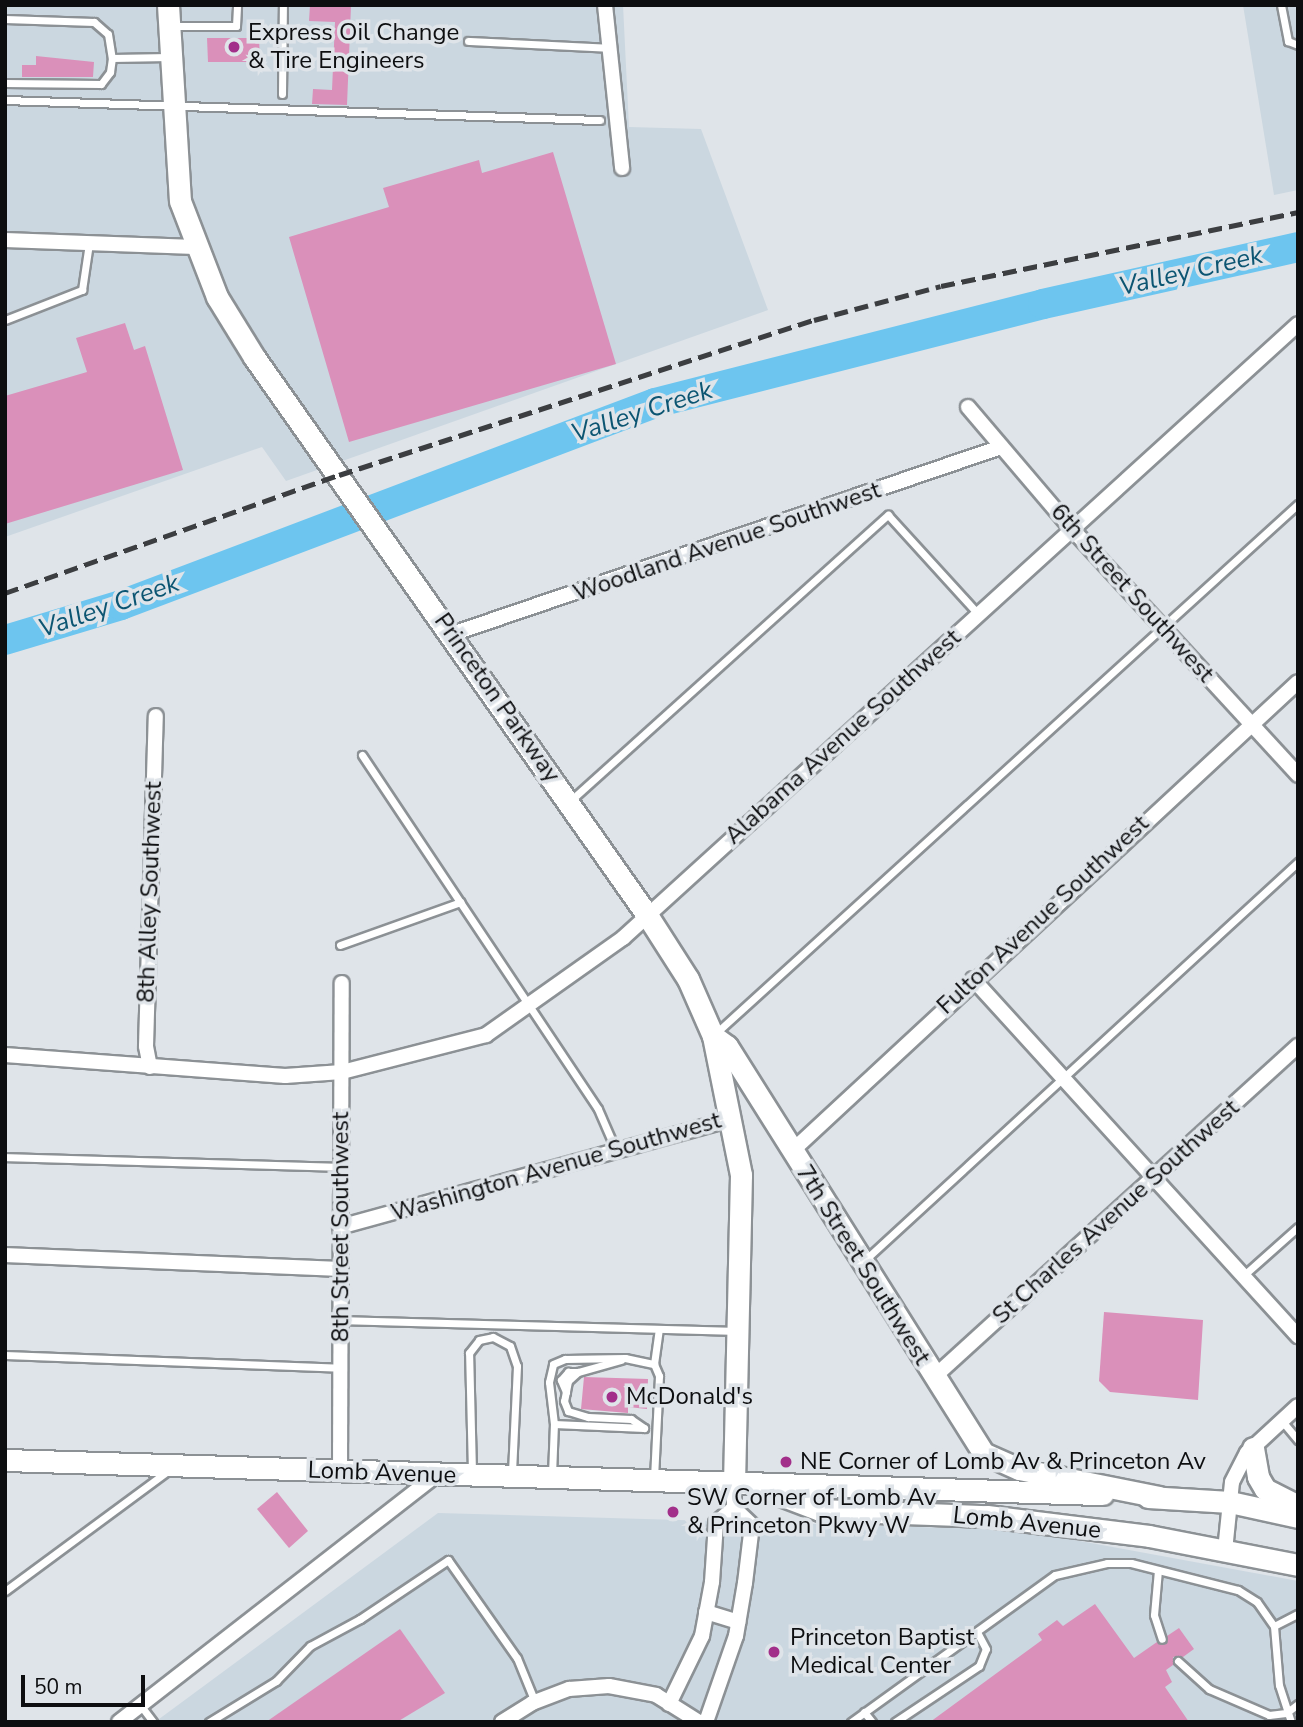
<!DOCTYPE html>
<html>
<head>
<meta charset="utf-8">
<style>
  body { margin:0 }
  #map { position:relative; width:1303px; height:1727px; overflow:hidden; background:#dfe4e9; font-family:"Nunito Sans",sans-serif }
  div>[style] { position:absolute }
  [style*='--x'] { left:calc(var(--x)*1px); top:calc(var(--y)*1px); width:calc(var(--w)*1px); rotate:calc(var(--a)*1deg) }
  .built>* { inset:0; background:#cbd7e0 }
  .river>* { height:30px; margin:-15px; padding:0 15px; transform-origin:15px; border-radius:15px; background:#6dc5ef }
  .building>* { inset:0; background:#da90ba }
  .roads { filter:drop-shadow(2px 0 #8c9195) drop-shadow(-2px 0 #8c9195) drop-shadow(0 2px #8c9195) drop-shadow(0 -2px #8c9195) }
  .lane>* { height:7px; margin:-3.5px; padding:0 3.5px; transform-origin:3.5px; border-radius:3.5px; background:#fff }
  .street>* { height:14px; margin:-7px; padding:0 7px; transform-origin:7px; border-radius:7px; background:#fff }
  .secondary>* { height:21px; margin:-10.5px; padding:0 10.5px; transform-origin:10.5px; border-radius:10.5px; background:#fff }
  .rail>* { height:5px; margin-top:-2.5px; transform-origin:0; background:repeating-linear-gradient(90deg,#3c3e41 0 14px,transparent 0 21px) }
  .dots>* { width:19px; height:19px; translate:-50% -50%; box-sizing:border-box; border:4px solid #dfe4e9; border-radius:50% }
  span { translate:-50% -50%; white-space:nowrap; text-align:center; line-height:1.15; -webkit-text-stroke:7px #dfe4e9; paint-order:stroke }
  .poi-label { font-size:24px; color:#0d0e10 }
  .left { translate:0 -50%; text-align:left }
  .street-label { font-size:24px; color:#0d0e10 }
  .water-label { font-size:26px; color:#0c5572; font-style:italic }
  .frame { position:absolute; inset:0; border:7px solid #0d0e10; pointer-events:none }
  .scale { position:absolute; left:21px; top:1675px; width:124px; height:32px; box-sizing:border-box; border:4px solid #0d0e10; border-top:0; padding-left:9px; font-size:21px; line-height:24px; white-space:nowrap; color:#0d0e10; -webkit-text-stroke:5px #dfe4e9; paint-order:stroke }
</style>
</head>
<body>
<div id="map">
  <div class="built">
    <i style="clip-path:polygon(5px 5px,623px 5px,629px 127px,701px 129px,768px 310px,286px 481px,262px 447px,5px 537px)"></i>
    <i style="clip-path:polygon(1243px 5px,1298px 5px,1298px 190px,1274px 195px)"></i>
    <i style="clip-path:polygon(438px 1513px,1020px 1530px,1298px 1581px,1298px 1722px,155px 1722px)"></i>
  </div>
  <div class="river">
    <i style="--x:5;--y:640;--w:121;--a:-16.8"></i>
    <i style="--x:121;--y:605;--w:571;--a:-20.72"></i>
    <i style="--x:655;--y:403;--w:400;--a:-14.3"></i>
    <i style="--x:1043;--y:304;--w:261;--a:-12.6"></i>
  </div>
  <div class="building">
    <i style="clip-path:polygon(310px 5px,351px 6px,347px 105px,312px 104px,313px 89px,332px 90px,335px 22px,309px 21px)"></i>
    <i style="clip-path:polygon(207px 38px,259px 38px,260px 62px,208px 62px)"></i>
    <i style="clip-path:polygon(36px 56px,94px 62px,93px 77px,22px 77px,22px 65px,36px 65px)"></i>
    <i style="clip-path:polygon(553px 152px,616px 364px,349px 442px,289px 237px,389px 207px,383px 188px,479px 160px,482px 173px)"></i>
    <i style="clip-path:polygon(125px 323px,134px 350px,145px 346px,183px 470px,5px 524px,5px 396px,87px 372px,76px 338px)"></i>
    <i style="clip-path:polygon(1104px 1312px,1203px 1320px,1198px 1400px,1110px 1392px,1099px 1381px)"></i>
    <i style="clip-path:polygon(584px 1377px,648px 1379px,647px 1409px,628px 1407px,628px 1413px,581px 1409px)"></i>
    <i style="clip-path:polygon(277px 1492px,308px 1531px,289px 1548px,257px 1509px)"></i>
    <i style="clip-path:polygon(1095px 1604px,1134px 1658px,1157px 1642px,1166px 1644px,1167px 1636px,1179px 1628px,1194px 1649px,1183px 1657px,1173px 1657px,1173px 1665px,1166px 1670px,1172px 1682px,1165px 1687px,1189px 1722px,930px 1722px,1042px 1640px,1038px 1634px,1057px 1620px,1063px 1626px)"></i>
    <i style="clip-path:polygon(400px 1629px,445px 1693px,397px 1722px,266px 1722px)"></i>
  </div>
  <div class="roads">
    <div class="lane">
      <i style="--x:1281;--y:5;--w:37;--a:79"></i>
      <i style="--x:1288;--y:41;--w:11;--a:22"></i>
      <i style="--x:5;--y:19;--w:89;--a:1.9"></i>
      <i style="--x:94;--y:22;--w:18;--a:41"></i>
      <i style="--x:108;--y:34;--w:24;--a:81"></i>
      <i style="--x:112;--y:58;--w:57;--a:-1"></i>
      <i style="--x:173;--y:26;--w:63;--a:0"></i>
      <i style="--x:236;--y:26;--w:21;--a:-87"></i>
      <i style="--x:468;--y:41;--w:141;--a:2.8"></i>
      <i style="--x:5;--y:83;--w:96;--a:0.6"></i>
      <i style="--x:101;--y:84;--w:15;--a:-53"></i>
      <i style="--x:110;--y:72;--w:14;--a:-82"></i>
      <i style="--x:282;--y:94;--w:89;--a:-89.4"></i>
      <i style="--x:5;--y:100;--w:595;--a:1.93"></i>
      <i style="--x:5;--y:320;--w:83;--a:-21.3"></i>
      <i style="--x:82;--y:290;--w:48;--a:-81.5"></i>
      <i style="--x:362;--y:755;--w:425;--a:56.3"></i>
      <i style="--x:598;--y:1109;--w:48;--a:66.6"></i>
      <i style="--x:570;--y:801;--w:428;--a:-42"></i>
      <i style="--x:888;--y:515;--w:134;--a:47.7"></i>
      <i style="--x:340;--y:945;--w:128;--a:-19.6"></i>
      <i style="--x:716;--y:1033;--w:786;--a:-42.27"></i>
      <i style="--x:5;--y:1157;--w:335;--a:1.7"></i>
      <i style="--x:866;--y:1259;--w:587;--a:-42.58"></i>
      <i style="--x:1244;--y:1275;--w:72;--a:-41.6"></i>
      <i style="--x:341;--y:1320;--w:394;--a:1.6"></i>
      <i style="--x:5;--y:1355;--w:335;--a:2.2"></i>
      <i style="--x:621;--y:1360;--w:45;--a:164.4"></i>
      <i style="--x:578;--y:1372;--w:13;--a:138"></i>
      <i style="--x:568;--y:1381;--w:20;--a:101"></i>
      <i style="--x:564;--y:1401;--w:11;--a:68"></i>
      <i style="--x:568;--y:1411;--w:21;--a:17"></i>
      <i style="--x:588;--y:1417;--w:43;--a:2.7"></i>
      <i style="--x:631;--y:1419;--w:16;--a:35"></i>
      <i style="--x:654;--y:1364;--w:35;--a:-82"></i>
      <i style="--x:566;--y:1392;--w:13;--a:-113"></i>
      <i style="--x:561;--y:1380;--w:11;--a:-49"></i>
      <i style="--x:568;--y:1372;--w:9;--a:0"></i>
      <i style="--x:1282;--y:1421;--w:25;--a:50"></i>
      <i style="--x:554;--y:1424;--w:90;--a:2.5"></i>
      <i style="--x:472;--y:1472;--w:119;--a:-91.4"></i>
      <i style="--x:469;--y:1353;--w:16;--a:-52"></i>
      <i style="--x:479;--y:1340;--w:14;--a:-12"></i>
      <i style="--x:493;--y:1337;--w:19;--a:28"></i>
      <i style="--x:510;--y:1346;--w:21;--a:71"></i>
      <i style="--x:517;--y:1366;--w:108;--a:92.7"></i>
      <i style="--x:552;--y:1475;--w:51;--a:-87.8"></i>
      <i style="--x:554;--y:1424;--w:42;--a:-96.8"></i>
      <i style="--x:549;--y:1382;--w:18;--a:-77"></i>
      <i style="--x:553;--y:1364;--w:13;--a:-23"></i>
      <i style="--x:565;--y:1359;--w:60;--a:-1"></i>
      <i style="--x:625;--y:1358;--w:30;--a:12"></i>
      <i style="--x:654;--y:1364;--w:13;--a:67"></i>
      <i style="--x:659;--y:1376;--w:102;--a:92.8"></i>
      <i style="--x:1158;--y:1570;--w:45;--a:95.1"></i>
      <i style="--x:1154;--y:1615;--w:25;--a:72"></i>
      <i style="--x:5;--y:1591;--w:202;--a:-36.4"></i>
      <i style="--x:1274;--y:1626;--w:27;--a:-27"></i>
      <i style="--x:1178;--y:1661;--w:42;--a:42.1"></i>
      <i style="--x:1209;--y:1689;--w:65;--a:23.4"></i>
      <i style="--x:1269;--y:1715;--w:17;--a:-7"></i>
      <i style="--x:1286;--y:1713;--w:15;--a:-37"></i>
      <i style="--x:141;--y:1706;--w:20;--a:53"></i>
      <i style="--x:864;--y:1712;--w:13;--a:51"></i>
      <i style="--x:209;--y:1722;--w:79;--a:-31.5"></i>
      <i style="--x:276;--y:1681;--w:49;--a:-45.8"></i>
      <i style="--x:310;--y:1646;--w:57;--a:-28.4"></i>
      <i style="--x:360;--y:1619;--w:106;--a:-33.8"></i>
      <i style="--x:448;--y:1560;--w:120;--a:54.9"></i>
      <i style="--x:517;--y:1658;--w:48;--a:67.8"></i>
      <i style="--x:851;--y:1722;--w:251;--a:-35.8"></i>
      <i style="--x:1055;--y:1575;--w:53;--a:-13"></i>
      <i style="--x:1107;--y:1563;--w:24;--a:0"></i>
      <i style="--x:1131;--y:1563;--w:110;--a:14.2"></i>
      <i style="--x:1238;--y:1590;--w:22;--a:32"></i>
      <i style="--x:1257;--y:1602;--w:29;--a:55"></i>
      <i style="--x:1274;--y:1626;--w:59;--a:85.2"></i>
      <i style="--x:1279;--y:1685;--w:39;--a:72"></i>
      <i style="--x:895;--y:1722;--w:101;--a:-33.7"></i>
      <i style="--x:979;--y:1666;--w:18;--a:-68"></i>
      <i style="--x:986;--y:1649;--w:19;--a:-118"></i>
    </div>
    <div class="street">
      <i style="--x:605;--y:5;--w:164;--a:84"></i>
      <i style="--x:5;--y:240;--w:190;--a:2.1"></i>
      <i style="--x:968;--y:407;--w:160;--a:49.6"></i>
      <i style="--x:1072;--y:529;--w:334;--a:47.4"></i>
      <i style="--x:452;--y:634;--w:580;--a:-18.81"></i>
      <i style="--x:973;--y:979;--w:483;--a:47.7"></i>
      <i style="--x:5;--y:1055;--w:281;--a:4.3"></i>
      <i style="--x:285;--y:1076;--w:57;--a:-4"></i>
      <i style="--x:342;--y:1072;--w:149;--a:-14.4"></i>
      <i style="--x:486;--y:1035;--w:168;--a:-35.3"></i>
      <i style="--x:623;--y:938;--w:912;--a:-42.29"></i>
      <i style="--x:150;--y:1067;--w:21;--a:-101"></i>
      <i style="--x:146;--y:1046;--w:330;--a:-88.3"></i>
      <i style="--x:791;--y:1152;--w:691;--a:-42.83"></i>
      <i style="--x:340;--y:1227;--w:406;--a:-15.4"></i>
      <i style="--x:5;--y:1255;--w:335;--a:2.4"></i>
      <i style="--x:934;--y:1377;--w:492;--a:-42.3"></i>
      <i style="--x:340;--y:1472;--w:489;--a:-89.8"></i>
      <i style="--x:1225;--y:1551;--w:69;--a:-84.2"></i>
      <i style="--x:1232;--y:1482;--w:33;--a:-63"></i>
      <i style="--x:1247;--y:1453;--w:69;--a:-42.7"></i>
      <i style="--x:706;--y:1612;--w:34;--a:17"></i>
      <i style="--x:669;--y:1704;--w:76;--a:-64.1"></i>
      <i style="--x:702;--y:1636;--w:55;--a:-79.5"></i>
      <i style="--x:712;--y:1582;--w:59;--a:-86.1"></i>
      <i style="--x:716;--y:1523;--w:23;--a:-40"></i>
      <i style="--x:119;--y:1722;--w:402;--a:-37.9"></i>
      <i style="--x:502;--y:1722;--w:36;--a:-32"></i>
      <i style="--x:532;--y:1703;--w:40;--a:-21"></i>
      <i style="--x:569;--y:1689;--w:40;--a:-4.3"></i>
      <i style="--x:609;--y:1686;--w:48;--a:10.8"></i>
      <i style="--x:656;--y:1695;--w:51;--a:32.1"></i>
      <i style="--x:706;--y:1722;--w:91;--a:-70.8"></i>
      <i style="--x:736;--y:1636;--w:54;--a:-80.4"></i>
      <i style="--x:745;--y:1583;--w:58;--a:-83.1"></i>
      <i style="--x:752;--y:1525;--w:25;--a:-137"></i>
      <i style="--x:734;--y:1508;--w:23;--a:-90"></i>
    </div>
    <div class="secondary">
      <i style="--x:168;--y:5;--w:196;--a:86.5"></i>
      <i style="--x:180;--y:201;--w:103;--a:68.9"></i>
      <i style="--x:217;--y:297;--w:70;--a:58.3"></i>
      <i style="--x:254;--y:357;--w:683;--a:54.84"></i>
      <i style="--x:647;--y:915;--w:76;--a:57.4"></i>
      <i style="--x:688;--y:979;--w:62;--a:66.3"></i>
      <i style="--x:713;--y:1036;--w:17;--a:36"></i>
      <i style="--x:727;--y:1046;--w:481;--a:57.8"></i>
      <i style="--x:983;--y:1453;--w:39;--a:24"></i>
      <i style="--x:1019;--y:1469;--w:143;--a:11.3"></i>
      <i style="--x:713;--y:1036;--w:142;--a:78.6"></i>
      <i style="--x:741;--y:1175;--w:310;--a:91.3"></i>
      <i style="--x:1253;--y:1448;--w:29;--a:80"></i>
      <i style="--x:1258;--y:1477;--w:14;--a:60"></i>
      <i style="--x:1265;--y:1489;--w:37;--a:27"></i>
      <i style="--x:5;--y:1460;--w:1098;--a:1.78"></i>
      <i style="--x:767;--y:1490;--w:57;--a:20.7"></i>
      <i style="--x:820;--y:1510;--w:167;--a:2.1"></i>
      <i style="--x:987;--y:1516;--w:163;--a:7"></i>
      <i style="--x:1149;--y:1536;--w:152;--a:11"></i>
      <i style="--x:1148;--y:1497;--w:82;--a:3.5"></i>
      <i style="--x:1230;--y:1502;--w:70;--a:12.4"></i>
    </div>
  </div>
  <div class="rail">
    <i style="--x:5;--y:593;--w:354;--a:-19.5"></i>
    <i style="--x:339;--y:475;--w:500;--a:-18.1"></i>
    <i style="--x:814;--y:320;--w:131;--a:-15"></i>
    <i style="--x:941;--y:286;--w:365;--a:-11.7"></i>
  </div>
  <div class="dots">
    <i style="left:234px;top:47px;background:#a22f8a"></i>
    <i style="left:612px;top:1397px;background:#a22f8a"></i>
    <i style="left:786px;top:1462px;background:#a22f8a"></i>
    <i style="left:673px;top:1512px;background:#a22f8a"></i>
    <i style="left:774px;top:1652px;background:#a22f8a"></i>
  </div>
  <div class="poi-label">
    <span class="left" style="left:248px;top:47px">Express Oil Change<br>&amp; Tire Engineers</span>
    <span class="left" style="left:626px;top:1397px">McDonald's</span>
    <span class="left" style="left:800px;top:1462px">NE Corner of Lomb Av &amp; Princeton Av</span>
    <span class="left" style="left:687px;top:1512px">SW Corner of Lomb Av<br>&amp; Princeton Pkwy W</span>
    <span class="left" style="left:790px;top:1652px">Princeton Baptist<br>Medical Center</span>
  </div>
  <div class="street-label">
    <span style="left:727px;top:542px;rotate:-19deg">Woodland Avenue Southwest</span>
    <span style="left:1132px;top:593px;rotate:48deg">6th Street Southwest</span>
    <span style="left:497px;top:698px;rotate:55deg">Princeton Parkway</span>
    <span style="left:843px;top:737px;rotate:-42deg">Alabama Avenue Southwest</span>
    <span style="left:150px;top:892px;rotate:-88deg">8th Alley Southwest</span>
    <span style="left:1043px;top:915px;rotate:-43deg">Fulton Avenue Southwest</span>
    <span style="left:556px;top:1167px;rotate:-16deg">Washington Avenue Southwest</span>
    <span style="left:1116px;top:1212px;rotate:-42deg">St Charles Avenue Southwest</span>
    <span style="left:341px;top:1227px;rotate:-90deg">8th Street Southwest</span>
    <span style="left:863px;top:1265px;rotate:58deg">7th Street Southwest</span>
    <span style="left:382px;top:1473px;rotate:2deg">Lomb Avenue</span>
    <span style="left:1027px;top:1523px;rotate:6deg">Lomb Avenue</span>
  </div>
  <div class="water-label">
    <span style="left:1191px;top:271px;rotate:-13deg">Valley Creek</span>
    <span style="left:642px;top:412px;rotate:-18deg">Valley Creek</span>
    <span style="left:109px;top:606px;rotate:-19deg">Valley Creek</span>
  </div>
  <div class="frame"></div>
  <div class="scale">50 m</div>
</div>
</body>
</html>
